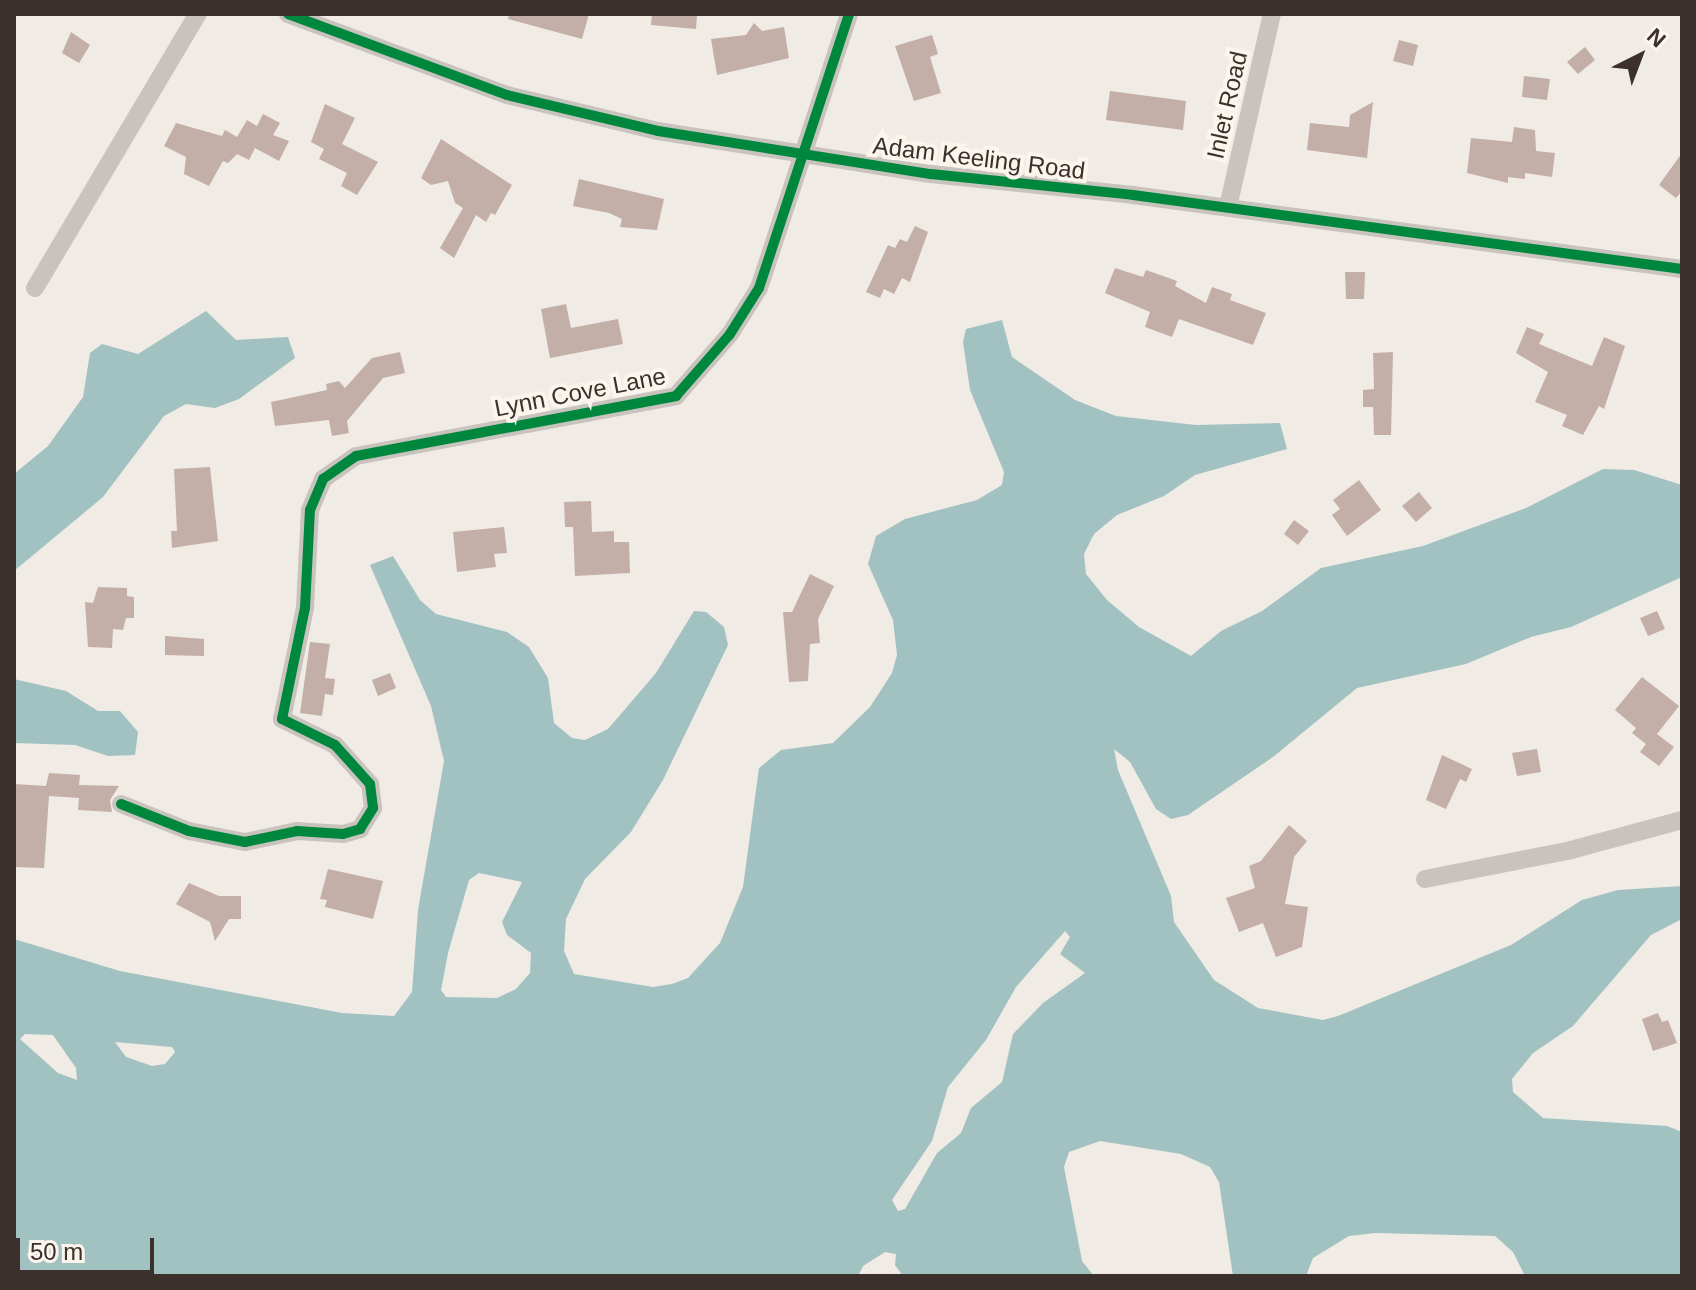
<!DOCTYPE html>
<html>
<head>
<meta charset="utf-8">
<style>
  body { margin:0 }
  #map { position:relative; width:1696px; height:1290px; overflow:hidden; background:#f0ebe5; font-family:Helvetica,sans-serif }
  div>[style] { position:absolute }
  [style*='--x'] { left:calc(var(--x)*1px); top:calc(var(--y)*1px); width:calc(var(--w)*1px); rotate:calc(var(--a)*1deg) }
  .water>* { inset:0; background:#a1c2c1 }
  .building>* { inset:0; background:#c3afa7 }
  .street>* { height:18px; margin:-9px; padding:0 9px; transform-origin:9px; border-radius:9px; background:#c9c3be }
  .cycleway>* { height:10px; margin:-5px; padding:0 5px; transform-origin:5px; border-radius:5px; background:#00873e }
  span { translate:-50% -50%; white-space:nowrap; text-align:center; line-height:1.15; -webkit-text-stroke:8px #fbf5ee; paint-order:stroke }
  .street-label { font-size:24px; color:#3b302b }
  .frame { position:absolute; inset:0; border:16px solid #3b302b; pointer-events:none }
  .north { position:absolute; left:1600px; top:16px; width:80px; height:80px; -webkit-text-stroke:6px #fbf5ee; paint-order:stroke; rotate:42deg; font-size:22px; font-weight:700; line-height:32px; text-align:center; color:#3b302b }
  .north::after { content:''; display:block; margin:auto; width:28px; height:36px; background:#3b302b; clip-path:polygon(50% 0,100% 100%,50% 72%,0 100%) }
  .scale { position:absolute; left:16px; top:1238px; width:138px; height:36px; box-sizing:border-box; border:4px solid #3b302b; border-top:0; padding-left:10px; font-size:24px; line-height:28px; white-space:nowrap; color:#3b302b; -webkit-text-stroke:6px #fbf5ee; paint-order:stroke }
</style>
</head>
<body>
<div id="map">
  <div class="water">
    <i style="clip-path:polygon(206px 311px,236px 340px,288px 337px,295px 358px,239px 399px,215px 408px,186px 404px,164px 416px,103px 497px,14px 571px,14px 474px,48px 446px,83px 397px,90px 353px,102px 344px,138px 354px)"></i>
    <i style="clip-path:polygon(evenodd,1002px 320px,1012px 357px,1075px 400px,1116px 416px,1196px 425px,1280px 423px,1287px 449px,1195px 475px,1164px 496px,1117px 515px,1094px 534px,1084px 554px,1086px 574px,1107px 600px,1139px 627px,1191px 656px,1221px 631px,1262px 611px,1321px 568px,1423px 546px,1526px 508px,1603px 469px,1634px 470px,1682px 485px,1682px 577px,1571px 627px,1531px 637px,1466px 664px,1357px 688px,1273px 757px,1188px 815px,1171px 819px,1156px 809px,1130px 762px,1114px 749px,1118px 770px,1171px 896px,1174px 922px,1214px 980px,1258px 1008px,1323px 1020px,1338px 1016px,1511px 945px,1582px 900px,1618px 890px,1682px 886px,1682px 919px,1651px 935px,1573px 1026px,1533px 1053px,1512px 1079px,1513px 1092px,1543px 1118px,1667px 1126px,1682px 1132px,1682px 1276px,1525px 1276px,1513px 1252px,1495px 1236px,1375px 1233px,1349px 1236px,1313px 1258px,1306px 1276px,1233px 1276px,1219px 1182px,1210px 1167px,1181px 1154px,1100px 1141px,1069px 1152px,1064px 1167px,1082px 1261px,1094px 1276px,903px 1276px,895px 1265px,896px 1254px,885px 1252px,863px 1266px,858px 1276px,14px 1276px,14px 939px,120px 971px,342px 1013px,394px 1016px,412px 992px,418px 910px,444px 761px,431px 706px,370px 565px,393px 556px,420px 600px,436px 614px,507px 632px,529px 647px,548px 678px,554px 723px,572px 738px,585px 740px,608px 729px,656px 673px,694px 611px,706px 612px,724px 627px,728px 645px,663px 780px,631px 832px,585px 879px,566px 919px,564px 951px,574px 974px,653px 987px,672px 984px,688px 978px,720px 943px,743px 887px,759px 768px,781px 750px,833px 743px,870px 707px,892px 673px,897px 655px,893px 620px,868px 564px,876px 536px,905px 519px,977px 500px,1002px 485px,1004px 472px,970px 390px,963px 342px,966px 329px,1002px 320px,479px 873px,522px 882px,502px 922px,507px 935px,531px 953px,530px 973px,516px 989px,497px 998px,446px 997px,441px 990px,448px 953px,469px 880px,479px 873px,1002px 320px,1065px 931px,1070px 937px,1060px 954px,1085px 973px,1043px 1003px,1013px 1034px,1002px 1082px,971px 1108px,961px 1133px,937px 1153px,905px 1209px,898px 1211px,892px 1200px,932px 1141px,948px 1087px,986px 1040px,1016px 987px,1065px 931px,1002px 320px,25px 1034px,53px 1035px,76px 1068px,77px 1080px,58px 1073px,20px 1039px,25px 1034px,1002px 320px,115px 1042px,172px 1047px,175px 1052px,165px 1064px,152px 1066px,126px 1057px,115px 1042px)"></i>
    <i style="clip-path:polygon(14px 679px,66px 691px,98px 711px,120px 711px,138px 732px,135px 755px,108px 756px,75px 745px,14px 743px)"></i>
  </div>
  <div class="building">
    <i style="clip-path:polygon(509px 14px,589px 14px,582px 39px,508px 19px)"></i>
    <i style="clip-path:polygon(652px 14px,697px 14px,696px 29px,651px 25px)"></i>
    <i style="clip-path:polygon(754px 23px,762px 31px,784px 27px,789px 58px,717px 75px,711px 39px,746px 35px)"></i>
    <i style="clip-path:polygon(71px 32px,90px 45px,79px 63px,62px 53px)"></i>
    <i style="clip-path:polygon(932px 35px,938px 54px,930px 57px,941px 93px,914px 101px,895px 46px)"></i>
    <i style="clip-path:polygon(1399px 40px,1418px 45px,1413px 66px,1393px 61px)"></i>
    <i style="clip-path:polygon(1585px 47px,1595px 60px,1578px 74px,1567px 62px)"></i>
    <i style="clip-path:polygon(1524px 76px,1550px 79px,1547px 100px,1522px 97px)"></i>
    <i style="clip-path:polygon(1110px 91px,1186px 101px,1183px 130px,1106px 120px)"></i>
    <i style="clip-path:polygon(1373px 102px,1367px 158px,1307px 150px,1310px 123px,1349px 127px,1350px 115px)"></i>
    <i style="clip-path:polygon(325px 104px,355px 118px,342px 144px,378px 162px,357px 195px,341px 186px,347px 173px,319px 159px,324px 149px,311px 142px)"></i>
    <i style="clip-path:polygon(263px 114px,280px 123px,273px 135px,289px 141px,279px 161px,255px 148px,249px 160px,237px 154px,228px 163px,223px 161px,209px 186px,184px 174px,186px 157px,164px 146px,176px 123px,222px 136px,225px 130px,237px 137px,247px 120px,257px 126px)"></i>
    <i style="clip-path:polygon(1514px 127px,1535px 130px,1536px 151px,1555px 153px,1552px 177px,1525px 173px,1525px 179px,1508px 177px,1508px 183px,1467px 173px,1471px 138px,1512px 142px)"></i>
    <i style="clip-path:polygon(441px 139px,512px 185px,495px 215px,491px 213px,486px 222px,476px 215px,454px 258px,440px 248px,463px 208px,455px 203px,448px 181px,431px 185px,421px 178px)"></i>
    <i style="clip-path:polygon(1682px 153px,1682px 191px,1676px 198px,1659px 185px)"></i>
    <i style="clip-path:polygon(579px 179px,664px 199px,657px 230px,620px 227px,622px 219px,609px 213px,573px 206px)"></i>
    <i style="clip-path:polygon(915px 226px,928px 232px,910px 282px,902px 278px,894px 294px,884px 289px,880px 298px,866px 292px,888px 245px,895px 248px,900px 239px,907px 242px)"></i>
    <i style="clip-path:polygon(1115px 268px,1143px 277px,1146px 270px,1177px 281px,1175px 286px,1206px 303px,1212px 287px,1232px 294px,1230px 300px,1266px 313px,1253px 345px,1179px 319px,1172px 337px,1145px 327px,1150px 312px,1105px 293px)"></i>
    <i style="clip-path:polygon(1345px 272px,1365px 272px,1364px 299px,1346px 299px)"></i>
    <i style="clip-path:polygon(566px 304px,571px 328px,618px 319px,623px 344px,550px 358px,541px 309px)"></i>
    <i style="clip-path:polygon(1527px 327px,1544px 334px,1539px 344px,1592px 366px,1604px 337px,1625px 346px,1604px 409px,1599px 406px,1583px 435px,1562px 426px,1567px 415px,1535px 402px,1548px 372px,1516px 353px)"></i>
    <i style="clip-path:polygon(400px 352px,405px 373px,383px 378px,347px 421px,349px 433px,332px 436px,329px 420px,275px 426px,271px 402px,327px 390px,326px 384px,339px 381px,345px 388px,372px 358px)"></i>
    <i style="clip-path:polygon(1393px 352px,1391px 435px,1374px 435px,1373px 407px,1363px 407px,1363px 390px,1374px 389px,1373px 353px)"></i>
    <i style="clip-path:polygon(210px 467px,218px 541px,172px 548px,171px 531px,177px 531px,174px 469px)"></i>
    <i style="clip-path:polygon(1359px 480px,1381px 510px,1347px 536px,1332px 515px,1340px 509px,1333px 500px)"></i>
    <i style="clip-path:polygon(1419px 492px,1432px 508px,1416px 522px,1402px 506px)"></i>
    <i style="clip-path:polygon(591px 501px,592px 532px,614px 531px,614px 542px,629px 542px,630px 573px,575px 576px,573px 527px,565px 527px,564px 502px)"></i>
    <i style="clip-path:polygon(1294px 520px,1309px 531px,1298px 545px,1284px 534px)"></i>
    <i style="clip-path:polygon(504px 527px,507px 553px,494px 554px,496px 567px,457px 572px,453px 532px)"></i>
    <i style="clip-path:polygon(810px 574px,834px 586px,818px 619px,820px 643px,810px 644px,808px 681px,789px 682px,783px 612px,792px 612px)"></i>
    <i style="clip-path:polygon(98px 587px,127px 588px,127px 596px,134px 597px,134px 618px,126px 618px,123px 630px,113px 629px,112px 648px,88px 647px,85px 602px,93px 603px)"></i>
    <i style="clip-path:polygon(1657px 611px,1665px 629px,1648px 636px,1640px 618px)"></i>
    <i style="clip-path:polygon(165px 636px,204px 639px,204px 656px,165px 655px)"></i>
    <i style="clip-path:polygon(310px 642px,330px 644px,325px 678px,335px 679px,333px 695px,325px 694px,322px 716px,300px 713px)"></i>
    <i style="clip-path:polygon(390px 673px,396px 688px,378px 696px,372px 680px)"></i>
    <i style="clip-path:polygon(1642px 677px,1679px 706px,1657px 734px,1674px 747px,1659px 766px,1640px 752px,1646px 744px,1632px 733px,1636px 728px,1615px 710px)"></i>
    <i style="clip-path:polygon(1537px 749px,1541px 772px,1517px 776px,1512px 753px)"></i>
    <i style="clip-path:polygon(1442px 755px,1472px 769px,1466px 782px,1460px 779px,1446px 809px,1426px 800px)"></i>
    <i style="clip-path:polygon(49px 773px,80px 775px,79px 785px,119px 786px,110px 800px,112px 812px,78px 810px,79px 798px,49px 796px,44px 868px,14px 867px,14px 784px,46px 786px)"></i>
    <i style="clip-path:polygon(1289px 825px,1307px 841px,1294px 857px,1285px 904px,1308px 907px,1302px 947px,1276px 957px,1263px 923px,1239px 932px,1226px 898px,1255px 888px,1249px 866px,1261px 861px)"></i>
    <i style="clip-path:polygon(328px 869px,383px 881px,373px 919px,325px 907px,327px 900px,320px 899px)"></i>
    <i style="clip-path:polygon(189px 883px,219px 896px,241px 896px,241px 919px,229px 919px,215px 941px,210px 922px,176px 904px)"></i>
    <i style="clip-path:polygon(1658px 1013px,1662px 1022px,1668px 1020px,1677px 1043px,1653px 1051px,1642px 1019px)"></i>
  </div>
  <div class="street">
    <i style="--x:288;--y:14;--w:233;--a:20.3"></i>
    <i style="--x:507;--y:95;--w:155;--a:13.4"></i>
    <i style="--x:658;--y:131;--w:276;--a:9"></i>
    <i style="--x:931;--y:174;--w:203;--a:5.9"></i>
    <i style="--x:1133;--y:195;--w:554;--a:7.68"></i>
    <i style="--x:1228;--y:207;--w:198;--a:-77.2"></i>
    <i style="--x:35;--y:288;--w:319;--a:-59.3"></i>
    <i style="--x:121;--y:804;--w:73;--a:21.7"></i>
    <i style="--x:189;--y:831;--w:57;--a:11.1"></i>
    <i style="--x:245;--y:842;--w:53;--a:-11.9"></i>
    <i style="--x:297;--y:831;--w:46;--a:3.7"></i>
    <i style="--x:343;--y:834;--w:18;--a:-16"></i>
    <i style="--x:360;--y:829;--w:25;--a:-58"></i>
    <i style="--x:373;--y:808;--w:24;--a:-97"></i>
    <i style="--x:370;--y:784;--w:52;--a:-131.9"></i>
    <i style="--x:335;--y:745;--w:59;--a:-153.9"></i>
    <i style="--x:282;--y:719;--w:113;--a:-78.3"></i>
    <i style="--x:305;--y:608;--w:98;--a:-87.1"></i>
    <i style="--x:310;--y:510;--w:34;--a:-67"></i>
    <i style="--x:323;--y:479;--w:40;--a:-34.9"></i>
    <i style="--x:356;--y:456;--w:326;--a:-10.6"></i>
    <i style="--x:676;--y:396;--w:82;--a:-48.9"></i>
    <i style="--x:730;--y:334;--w:54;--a:-57.8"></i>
    <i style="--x:759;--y:288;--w:288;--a:-71.8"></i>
    <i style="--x:1425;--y:879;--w:149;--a:-11.2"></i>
    <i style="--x:1571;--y:850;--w:115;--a:-15.1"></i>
  </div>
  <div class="cycleway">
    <i style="--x:288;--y:14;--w:233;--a:20.3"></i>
    <i style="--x:507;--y:95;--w:155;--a:13.4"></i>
    <i style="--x:658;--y:131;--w:276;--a:9"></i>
    <i style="--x:931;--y:174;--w:203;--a:5.9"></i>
    <i style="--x:1133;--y:195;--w:554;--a:7.68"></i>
    <i style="--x:121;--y:804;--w:73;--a:21.7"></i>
    <i style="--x:189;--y:831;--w:57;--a:11.1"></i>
    <i style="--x:245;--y:842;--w:53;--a:-11.9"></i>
    <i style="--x:297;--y:831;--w:46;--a:3.7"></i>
    <i style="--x:343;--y:834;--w:18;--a:-16"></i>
    <i style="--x:360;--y:829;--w:25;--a:-58"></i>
    <i style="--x:373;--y:808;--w:24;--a:-97"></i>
    <i style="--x:370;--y:784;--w:52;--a:-131.9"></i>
    <i style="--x:335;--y:745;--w:59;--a:-153.9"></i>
    <i style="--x:282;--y:719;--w:113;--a:-78.3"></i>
    <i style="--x:305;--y:608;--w:98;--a:-87.1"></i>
    <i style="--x:310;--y:510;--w:34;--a:-67"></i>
    <i style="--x:323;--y:479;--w:40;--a:-34.9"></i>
    <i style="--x:356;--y:456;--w:326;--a:-10.6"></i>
    <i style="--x:676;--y:396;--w:82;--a:-48.9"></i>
    <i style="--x:730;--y:334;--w:54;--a:-57.8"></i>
    <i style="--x:759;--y:288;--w:288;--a:-71.8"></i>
  </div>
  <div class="street-label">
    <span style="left:1227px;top:105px;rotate:-77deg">Inlet Road</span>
    <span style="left:979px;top:158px;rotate:7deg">Adam Keeling Road</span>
    <span style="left:580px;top:392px;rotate:-11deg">Lynn Cove Lane</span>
  </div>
  <div class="frame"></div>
  <div class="north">N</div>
  <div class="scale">50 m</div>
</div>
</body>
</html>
